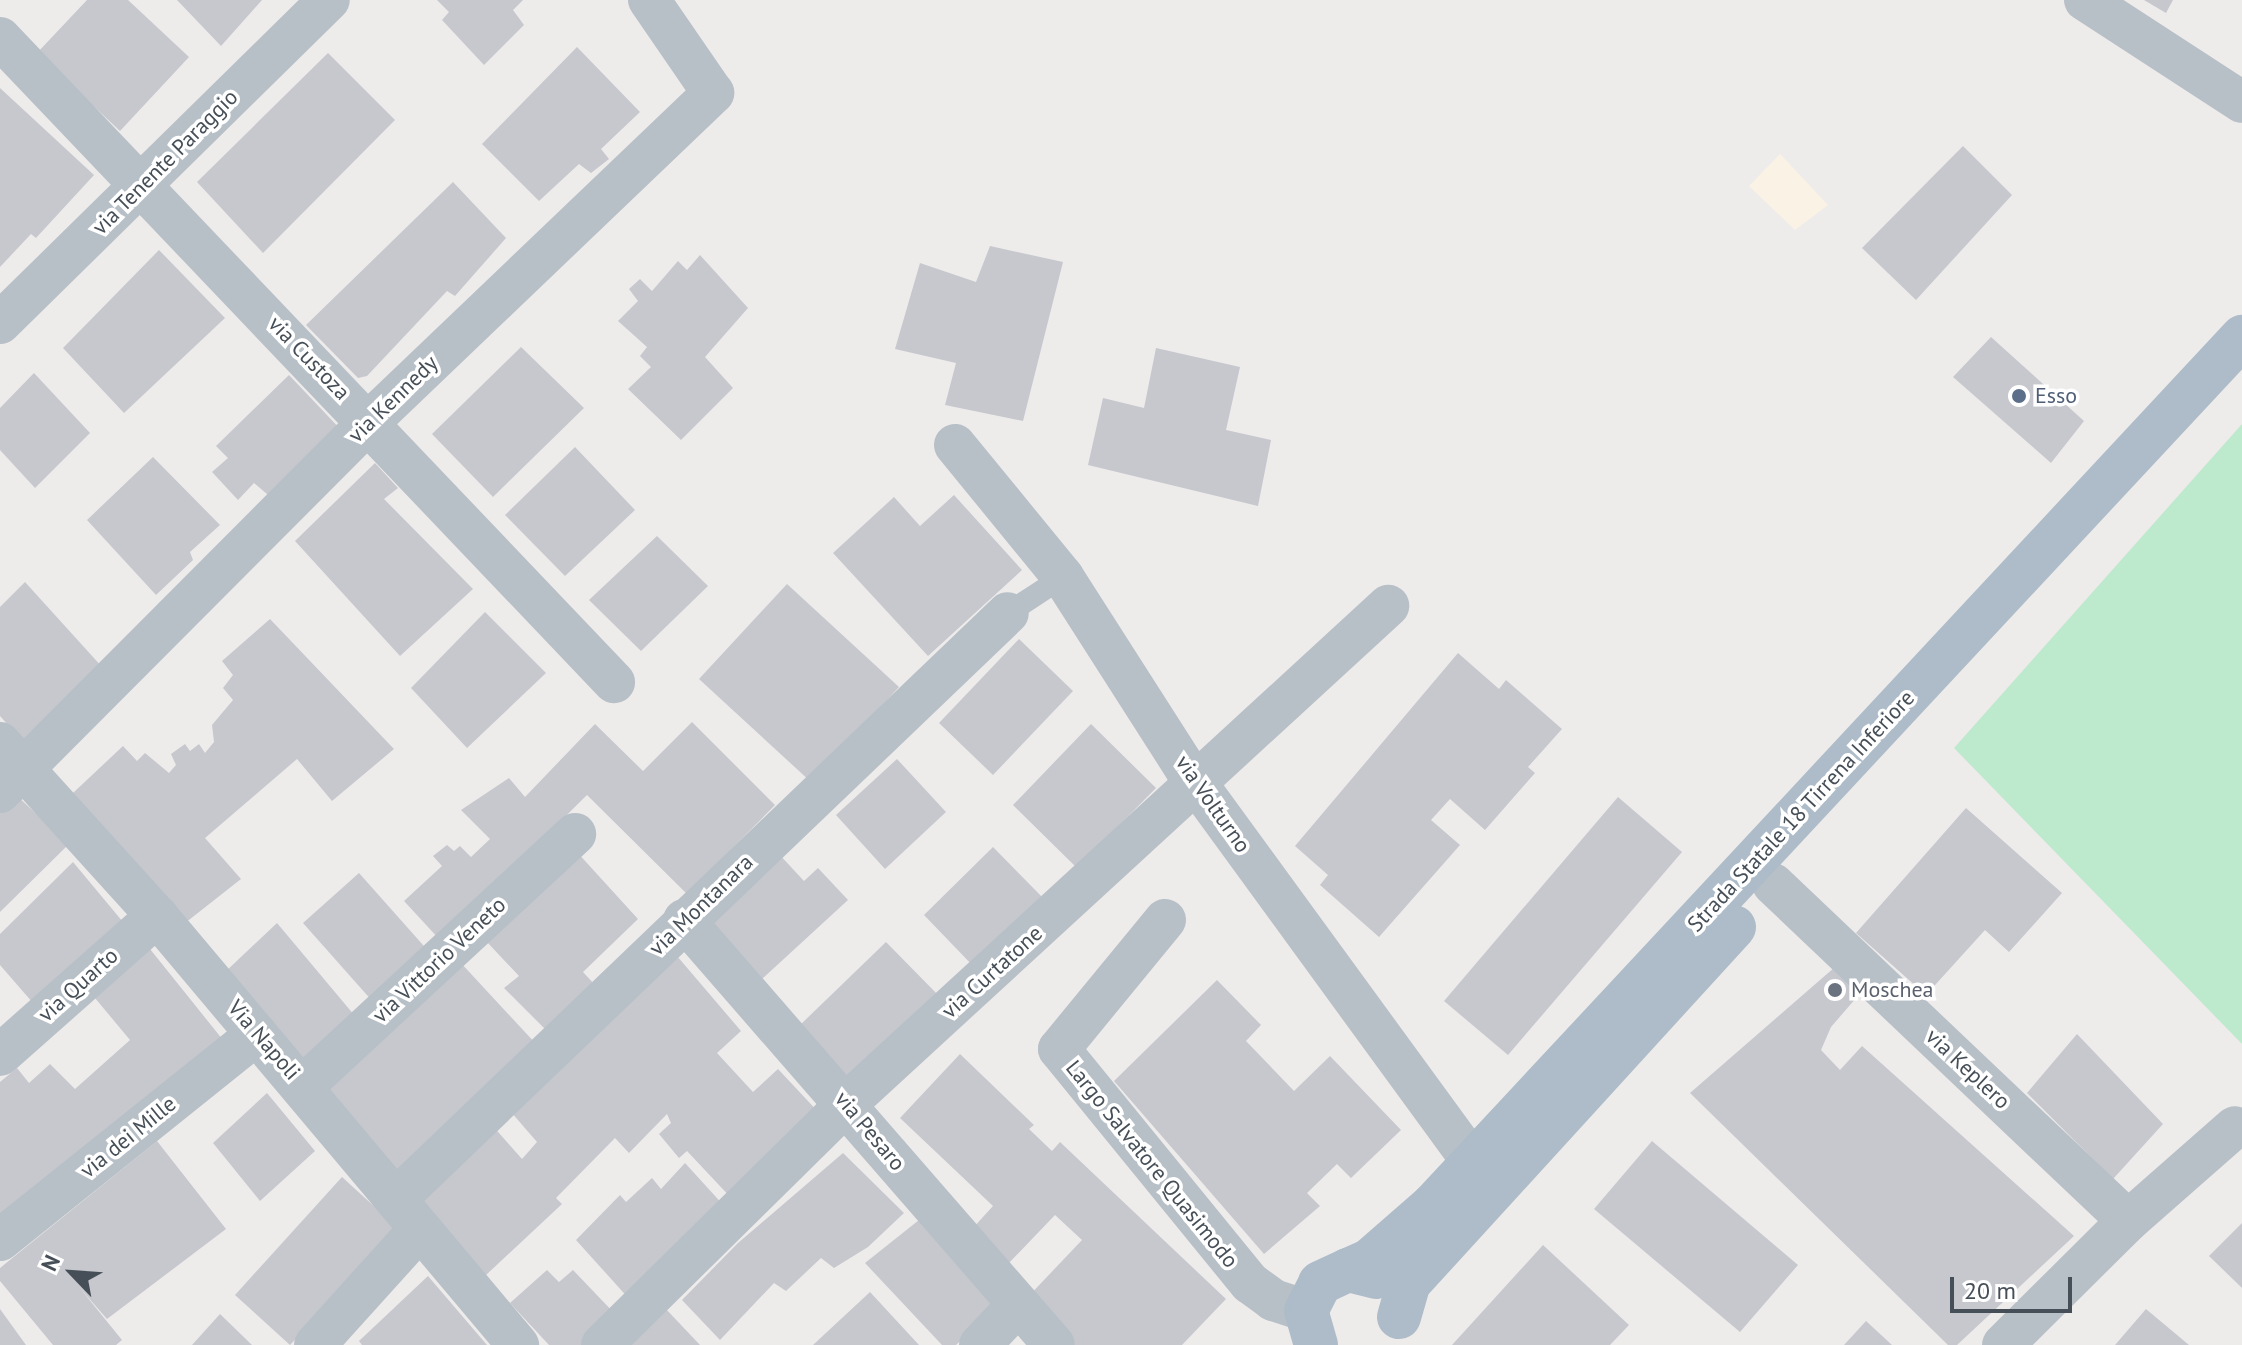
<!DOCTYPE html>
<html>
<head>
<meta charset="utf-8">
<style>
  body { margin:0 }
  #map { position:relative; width:2242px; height:1345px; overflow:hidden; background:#eeebeb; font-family:"PT Sans",sans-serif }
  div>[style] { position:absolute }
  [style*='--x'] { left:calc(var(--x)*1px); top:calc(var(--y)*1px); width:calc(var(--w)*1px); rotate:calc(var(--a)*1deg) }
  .commercial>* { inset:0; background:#f9f2e5 }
  .green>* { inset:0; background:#bde9cd }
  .building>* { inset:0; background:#c6c8ce }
  .service>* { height:22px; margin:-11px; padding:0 11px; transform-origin:11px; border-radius:11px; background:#b8c0c7 }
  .minor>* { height:42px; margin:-21px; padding:0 21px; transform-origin:21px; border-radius:21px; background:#b8c0c7 }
  .primary>* { height:44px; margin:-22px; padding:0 22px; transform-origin:22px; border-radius:22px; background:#adbcc8 }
  .dots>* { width:22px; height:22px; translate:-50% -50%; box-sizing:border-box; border:4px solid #fff; border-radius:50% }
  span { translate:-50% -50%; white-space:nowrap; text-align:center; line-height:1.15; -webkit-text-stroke:7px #fff; paint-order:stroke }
  .street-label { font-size:22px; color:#464f57 }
  .service-label { font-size:22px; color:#4e5e75 }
  .left { translate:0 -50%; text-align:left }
  .worship-label { font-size:22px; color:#5b616d }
  .north { position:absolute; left:32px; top:1233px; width:80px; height:80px; -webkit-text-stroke:6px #fff; paint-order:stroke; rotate:295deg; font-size:22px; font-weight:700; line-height:32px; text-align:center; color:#464f57 }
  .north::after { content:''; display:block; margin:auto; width:28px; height:36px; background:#464f57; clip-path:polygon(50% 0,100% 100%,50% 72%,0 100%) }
  .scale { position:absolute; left:1950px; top:1277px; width:122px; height:36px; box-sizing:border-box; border:4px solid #464f57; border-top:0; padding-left:10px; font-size:24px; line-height:28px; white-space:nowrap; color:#464f57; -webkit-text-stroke:6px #fff; paint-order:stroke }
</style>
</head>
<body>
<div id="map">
  <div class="commercial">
    <i style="clip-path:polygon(1780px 154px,1828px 205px,1795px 230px,1749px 186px)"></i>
  </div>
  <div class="green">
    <i style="clip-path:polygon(2242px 424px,2242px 1044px,1954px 748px)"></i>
  </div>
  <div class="building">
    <i style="clip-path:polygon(87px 0,128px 0,189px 57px,120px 131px,37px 53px)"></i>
    <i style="clip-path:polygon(177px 0,262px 0,221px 46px)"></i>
    <i style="clip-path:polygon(437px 0,523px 0,513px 10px,524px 25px,484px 65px,442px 20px,449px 12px)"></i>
    <i style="clip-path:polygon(2144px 0,2173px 0,2166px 13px)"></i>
    <i style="clip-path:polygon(577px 47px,640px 112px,601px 149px,609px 159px,591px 173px,579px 164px,539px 201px,482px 144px)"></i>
    <i style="clip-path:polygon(328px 53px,395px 120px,263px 253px,197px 182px)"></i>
    <i style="clip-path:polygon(0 88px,94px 175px,36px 238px,31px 234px,0 267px)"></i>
    <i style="clip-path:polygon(1963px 146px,2012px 195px,1916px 300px,1862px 248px)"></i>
    <i style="clip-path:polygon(453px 182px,506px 238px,455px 296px,447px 291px,367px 376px,358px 378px,306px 325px)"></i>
    <i style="clip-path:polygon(990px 246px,1063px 262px,1023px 421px,945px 405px,956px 363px,895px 349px,920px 263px,976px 282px)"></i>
    <i style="clip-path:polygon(159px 250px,225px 318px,124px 413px,63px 348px)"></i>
    <i style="clip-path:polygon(700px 255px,748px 308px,705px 357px,733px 388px,681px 440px,628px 389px,651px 367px,640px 356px,647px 347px,618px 321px,638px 301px,629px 289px,640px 279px,652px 291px,678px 261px,687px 270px)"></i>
    <i style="clip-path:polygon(1991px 337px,2084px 421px,2051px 463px,1953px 377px)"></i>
    <i style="clip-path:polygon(521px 347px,584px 408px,493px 497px,432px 434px)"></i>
    <i style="clip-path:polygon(1156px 348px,1240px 367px,1226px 430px,1271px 440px,1258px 506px,1088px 465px,1103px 398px,1144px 408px)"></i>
    <i style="clip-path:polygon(34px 373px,90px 433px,35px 488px,0 450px,0 408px)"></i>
    <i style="clip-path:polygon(289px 375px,344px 433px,274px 500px,254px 483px,238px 500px,212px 472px,228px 458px,216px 446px)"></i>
    <i style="clip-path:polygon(575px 447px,635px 510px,565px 576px,505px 515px)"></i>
    <i style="clip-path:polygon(153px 457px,220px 525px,190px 552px,193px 560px,156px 595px,87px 520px)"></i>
    <i style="clip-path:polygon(375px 463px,398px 488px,384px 499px,473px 589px,400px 656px,295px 541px)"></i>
    <i style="clip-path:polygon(954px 495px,1022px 570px,928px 656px,833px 553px,894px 497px,920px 526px)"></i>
    <i style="clip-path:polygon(657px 536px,708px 586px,641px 651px,589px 600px)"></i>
    <i style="clip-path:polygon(25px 582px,103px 668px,27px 746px,0 716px,0 607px)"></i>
    <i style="clip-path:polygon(787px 584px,899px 687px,811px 782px,699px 679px)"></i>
    <i style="clip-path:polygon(485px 612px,546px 673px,467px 748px,411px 688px)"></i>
    <i style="clip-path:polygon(270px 619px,394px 749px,332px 801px,297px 759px,205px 838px,241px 879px,180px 927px,73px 793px,123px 746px,137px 761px,145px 753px,169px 773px,176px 765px,171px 754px,185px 744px,190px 751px,199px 744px,205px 753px,214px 742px,212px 725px,233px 700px,223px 688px,233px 675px,222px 661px)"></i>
    <i style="clip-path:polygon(1019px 639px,1073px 691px,993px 775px,939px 723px)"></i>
    <i style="clip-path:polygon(1458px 653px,1499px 689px,1506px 680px,1562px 729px,1528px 767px,1535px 773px,1485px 830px,1450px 799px,1431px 820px,1460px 845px,1379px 937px,1320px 885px,1328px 875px,1295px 846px)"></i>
    <i style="clip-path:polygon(692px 722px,775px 805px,687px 894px,587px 795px,440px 940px,404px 901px,442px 866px,433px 856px,447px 845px,454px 851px,460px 846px,471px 857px,490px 839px,461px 810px,509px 778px,525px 797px,595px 724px,643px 771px)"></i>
    <i style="clip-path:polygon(1091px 724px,1156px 788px,1077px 868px,1013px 805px)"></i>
    <i style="clip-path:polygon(897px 759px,946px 812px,885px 869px,836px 815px)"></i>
    <i style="clip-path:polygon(17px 796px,69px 844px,0 912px,0 813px)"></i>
    <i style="clip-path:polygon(1618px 797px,1682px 852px,1508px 1055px,1444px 1001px)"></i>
    <i style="clip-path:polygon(1966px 808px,2062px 893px,2009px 952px,1985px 930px,1926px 995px,1856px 933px)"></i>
    <i style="clip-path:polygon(993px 847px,1046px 901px,976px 969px,924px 915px)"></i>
    <i style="clip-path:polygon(576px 851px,638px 919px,583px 972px,595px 985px,549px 1033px,504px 988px,519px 976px,487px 942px)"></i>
    <i style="clip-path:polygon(778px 853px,804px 881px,818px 868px,848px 900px,762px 979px,706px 919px)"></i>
    <i style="clip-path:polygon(73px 862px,128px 928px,33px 1003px,0 965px,0 934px)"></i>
    <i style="clip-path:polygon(359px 873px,431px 954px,374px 1003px,303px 923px)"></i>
    <i style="clip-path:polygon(277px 923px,355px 1016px,301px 1065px,223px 974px)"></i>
    <i style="clip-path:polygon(886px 942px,940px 997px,851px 1083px,798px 1027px)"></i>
    <i style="clip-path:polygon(150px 949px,227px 1045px,0 1221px,0 1082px,17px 1068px,29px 1083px,50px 1064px,75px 1089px,130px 1040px,95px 998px)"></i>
    <i style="clip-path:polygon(677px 956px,741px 1031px,717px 1053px,753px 1092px,778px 1069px,822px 1116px,734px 1201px,687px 1151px,679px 1158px,659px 1134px,671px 1123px,667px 1114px,629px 1153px,615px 1138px,556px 1198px,562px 1204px,486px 1275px,417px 1198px,492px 1125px,522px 1159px,537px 1142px,511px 1112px)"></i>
    <i style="clip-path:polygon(1843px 960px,1869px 983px,1831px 1027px,1821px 1050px,1840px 1070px,1862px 1046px,2074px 1236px,1957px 1345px,1948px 1345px,1690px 1093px)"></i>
    <i style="clip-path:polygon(460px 962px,537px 1045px,395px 1172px,322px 1090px)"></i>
    <i style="clip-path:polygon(1217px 980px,1261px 1025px,1246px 1041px,1294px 1091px,1330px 1056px,1401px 1130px,1351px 1178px,1337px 1164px,1307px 1193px,1320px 1206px,1264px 1254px,1114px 1081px)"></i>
    <i style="clip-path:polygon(2077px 1034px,2163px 1124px,2113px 1179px,2027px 1093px)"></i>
    <i style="clip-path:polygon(960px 1054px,1034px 1125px,1029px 1129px,1052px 1151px,1060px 1142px,1226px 1299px,1182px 1345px,1072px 1345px,1025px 1300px,1082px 1240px,1055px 1215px,1008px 1264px,972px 1229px,993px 1206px,900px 1118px)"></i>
    <i style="clip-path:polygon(267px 1093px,315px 1151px,260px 1201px,213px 1143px)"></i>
    <i style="clip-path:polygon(157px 1141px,226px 1229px,107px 1319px,79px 1287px,122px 1340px,116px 1345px,53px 1345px,0 1281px,0 1268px)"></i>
    <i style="clip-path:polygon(1652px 1141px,1798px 1265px,1740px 1332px,1594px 1209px)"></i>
    <i style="clip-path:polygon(843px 1153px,904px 1213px,868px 1247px,834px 1268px,821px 1258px,786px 1291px,774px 1283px,720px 1340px,682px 1300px,738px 1243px)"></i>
    <i style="clip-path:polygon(685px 1163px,726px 1208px,631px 1301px,576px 1240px,620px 1195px,626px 1202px,652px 1178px,661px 1189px)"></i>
    <i style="clip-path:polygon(342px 1177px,399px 1229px,290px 1345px,235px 1295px)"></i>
    <i style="clip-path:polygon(919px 1220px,995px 1308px,956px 1345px,942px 1345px,865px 1263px)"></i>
    <i style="clip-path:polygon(2242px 1223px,2242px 1288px,2209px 1256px)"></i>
    <i style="clip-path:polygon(1543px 1245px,1629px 1325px,1610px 1345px,1452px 1345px)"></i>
    <i style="clip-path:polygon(547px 1270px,559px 1282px,573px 1270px,616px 1315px,585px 1345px,549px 1345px,510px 1303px)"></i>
    <i style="clip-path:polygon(428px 1276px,487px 1345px,362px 1345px,359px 1341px)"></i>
    <i style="clip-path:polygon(870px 1292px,919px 1345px,813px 1345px)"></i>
    <i style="clip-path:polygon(664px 1307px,700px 1345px,625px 1345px)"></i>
    <i style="clip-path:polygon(0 1309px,26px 1345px,0 1345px)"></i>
    <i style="clip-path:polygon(2146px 1309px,2189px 1345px,2115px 1345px)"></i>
    <i style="clip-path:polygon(220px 1314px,252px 1345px,192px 1345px)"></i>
    <i style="clip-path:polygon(1866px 1321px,1892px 1345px,1844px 1345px)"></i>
  </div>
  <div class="service">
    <i style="--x:1008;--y:613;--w:66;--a:-33.2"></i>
  </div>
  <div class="minor">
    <i style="--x:2085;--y:0;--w:187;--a:33"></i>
    <i style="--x:0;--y:38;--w:890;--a:46.37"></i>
    <i style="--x:0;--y:323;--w:461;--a:-44.5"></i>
    <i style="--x:955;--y:445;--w:171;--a:50.7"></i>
    <i style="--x:1063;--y:577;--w:228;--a:57.4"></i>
    <i style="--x:1186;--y:769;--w:487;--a:53.9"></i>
    <i style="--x:0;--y:743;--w:234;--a:47.8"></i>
    <i style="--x:157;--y:916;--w:561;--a:49.92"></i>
    <i style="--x:0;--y:792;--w:524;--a:-45.08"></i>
    <i style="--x:370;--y:421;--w:475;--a:-43.7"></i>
    <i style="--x:713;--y:93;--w:113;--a:-124.5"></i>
    <i style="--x:1773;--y:884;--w:489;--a:43.5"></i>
    <i style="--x:684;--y:920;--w:563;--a:48.96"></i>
    <i style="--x:1165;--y:920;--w:167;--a:129.4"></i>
    <i style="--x:1059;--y:1049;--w:302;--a:50.8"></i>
    <i style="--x:1250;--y:1283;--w:29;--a:36"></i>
    <i style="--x:1273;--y:1300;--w:35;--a:18"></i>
    <i style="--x:0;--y:1055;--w:210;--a:-41.5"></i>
    <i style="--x:303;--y:1086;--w:371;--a:-42.8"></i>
    <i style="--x:396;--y:1199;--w:847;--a:-43.76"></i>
    <i style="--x:0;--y:1240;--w:329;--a:-38.7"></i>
    <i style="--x:315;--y:1345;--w:155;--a:-47.9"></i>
    <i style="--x:602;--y:1345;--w:344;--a:-44.6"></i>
    <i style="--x:847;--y:1103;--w:735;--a:-42.57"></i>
    <i style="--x:980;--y:1345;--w:54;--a:-46.5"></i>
    <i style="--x:2003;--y:1345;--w:176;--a:-44.8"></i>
    <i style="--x:2128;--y:1221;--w:142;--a:-41.3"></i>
  </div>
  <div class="primary">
    <i style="--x:1348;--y:1270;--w:24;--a:-24"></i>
    <i style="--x:1370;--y:1260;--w:84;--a:-41.1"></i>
    <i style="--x:1433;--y:1205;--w:1187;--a:-47.01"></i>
    <i style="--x:1399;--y:1317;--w:35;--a:-74"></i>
    <i style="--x:1409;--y:1283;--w:482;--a:-47.6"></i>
    <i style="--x:1316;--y:1345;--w:35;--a:-106"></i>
    <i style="--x:1306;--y:1311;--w:31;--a:-63"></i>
    <i style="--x:1320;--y:1283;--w:31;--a:-25"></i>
    <i style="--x:1348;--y:1270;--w:29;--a:14"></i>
  </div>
  <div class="dots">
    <i style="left:2019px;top:396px;background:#5c6f8a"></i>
    <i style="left:1835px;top:990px;background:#6b7280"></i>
  </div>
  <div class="street-label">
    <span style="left:165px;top:162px;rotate:-45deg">via Tenente Paraggio</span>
    <span style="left:309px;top:358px;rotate:46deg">via Custoza</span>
    <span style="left:393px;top:399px;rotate:-44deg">via Kennedy</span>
    <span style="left:1213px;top:804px;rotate:55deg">via Volturno</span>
    <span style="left:1801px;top:811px;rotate:-47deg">Strada Statale 18 Tirrena Inferiore</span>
    <span style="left:701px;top:905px;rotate:-44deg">via Montanara</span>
    <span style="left:439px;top:960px;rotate:-43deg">via Vittorio Veneto</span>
    <span style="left:992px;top:972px;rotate:-42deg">via Curtatone</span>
    <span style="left:78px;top:985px;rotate:-42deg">via Quarto</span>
    <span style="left:264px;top:1040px;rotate:49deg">Via Napoli</span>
    <span style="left:1968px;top:1069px;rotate:43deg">via Keplero</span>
    <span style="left:870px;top:1131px;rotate:50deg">via Pesaro</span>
    <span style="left:128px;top:1137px;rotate:-39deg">via dei Mille</span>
    <span style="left:1152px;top:1164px;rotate:51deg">Largo Salvatore Quasimodo</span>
  </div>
  <div class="service-label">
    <span class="left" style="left:2035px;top:396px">Esso</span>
  </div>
  <div class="worship-label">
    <span class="left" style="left:1851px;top:990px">Moschea</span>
  </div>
  <div class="north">N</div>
  <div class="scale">20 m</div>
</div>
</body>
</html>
